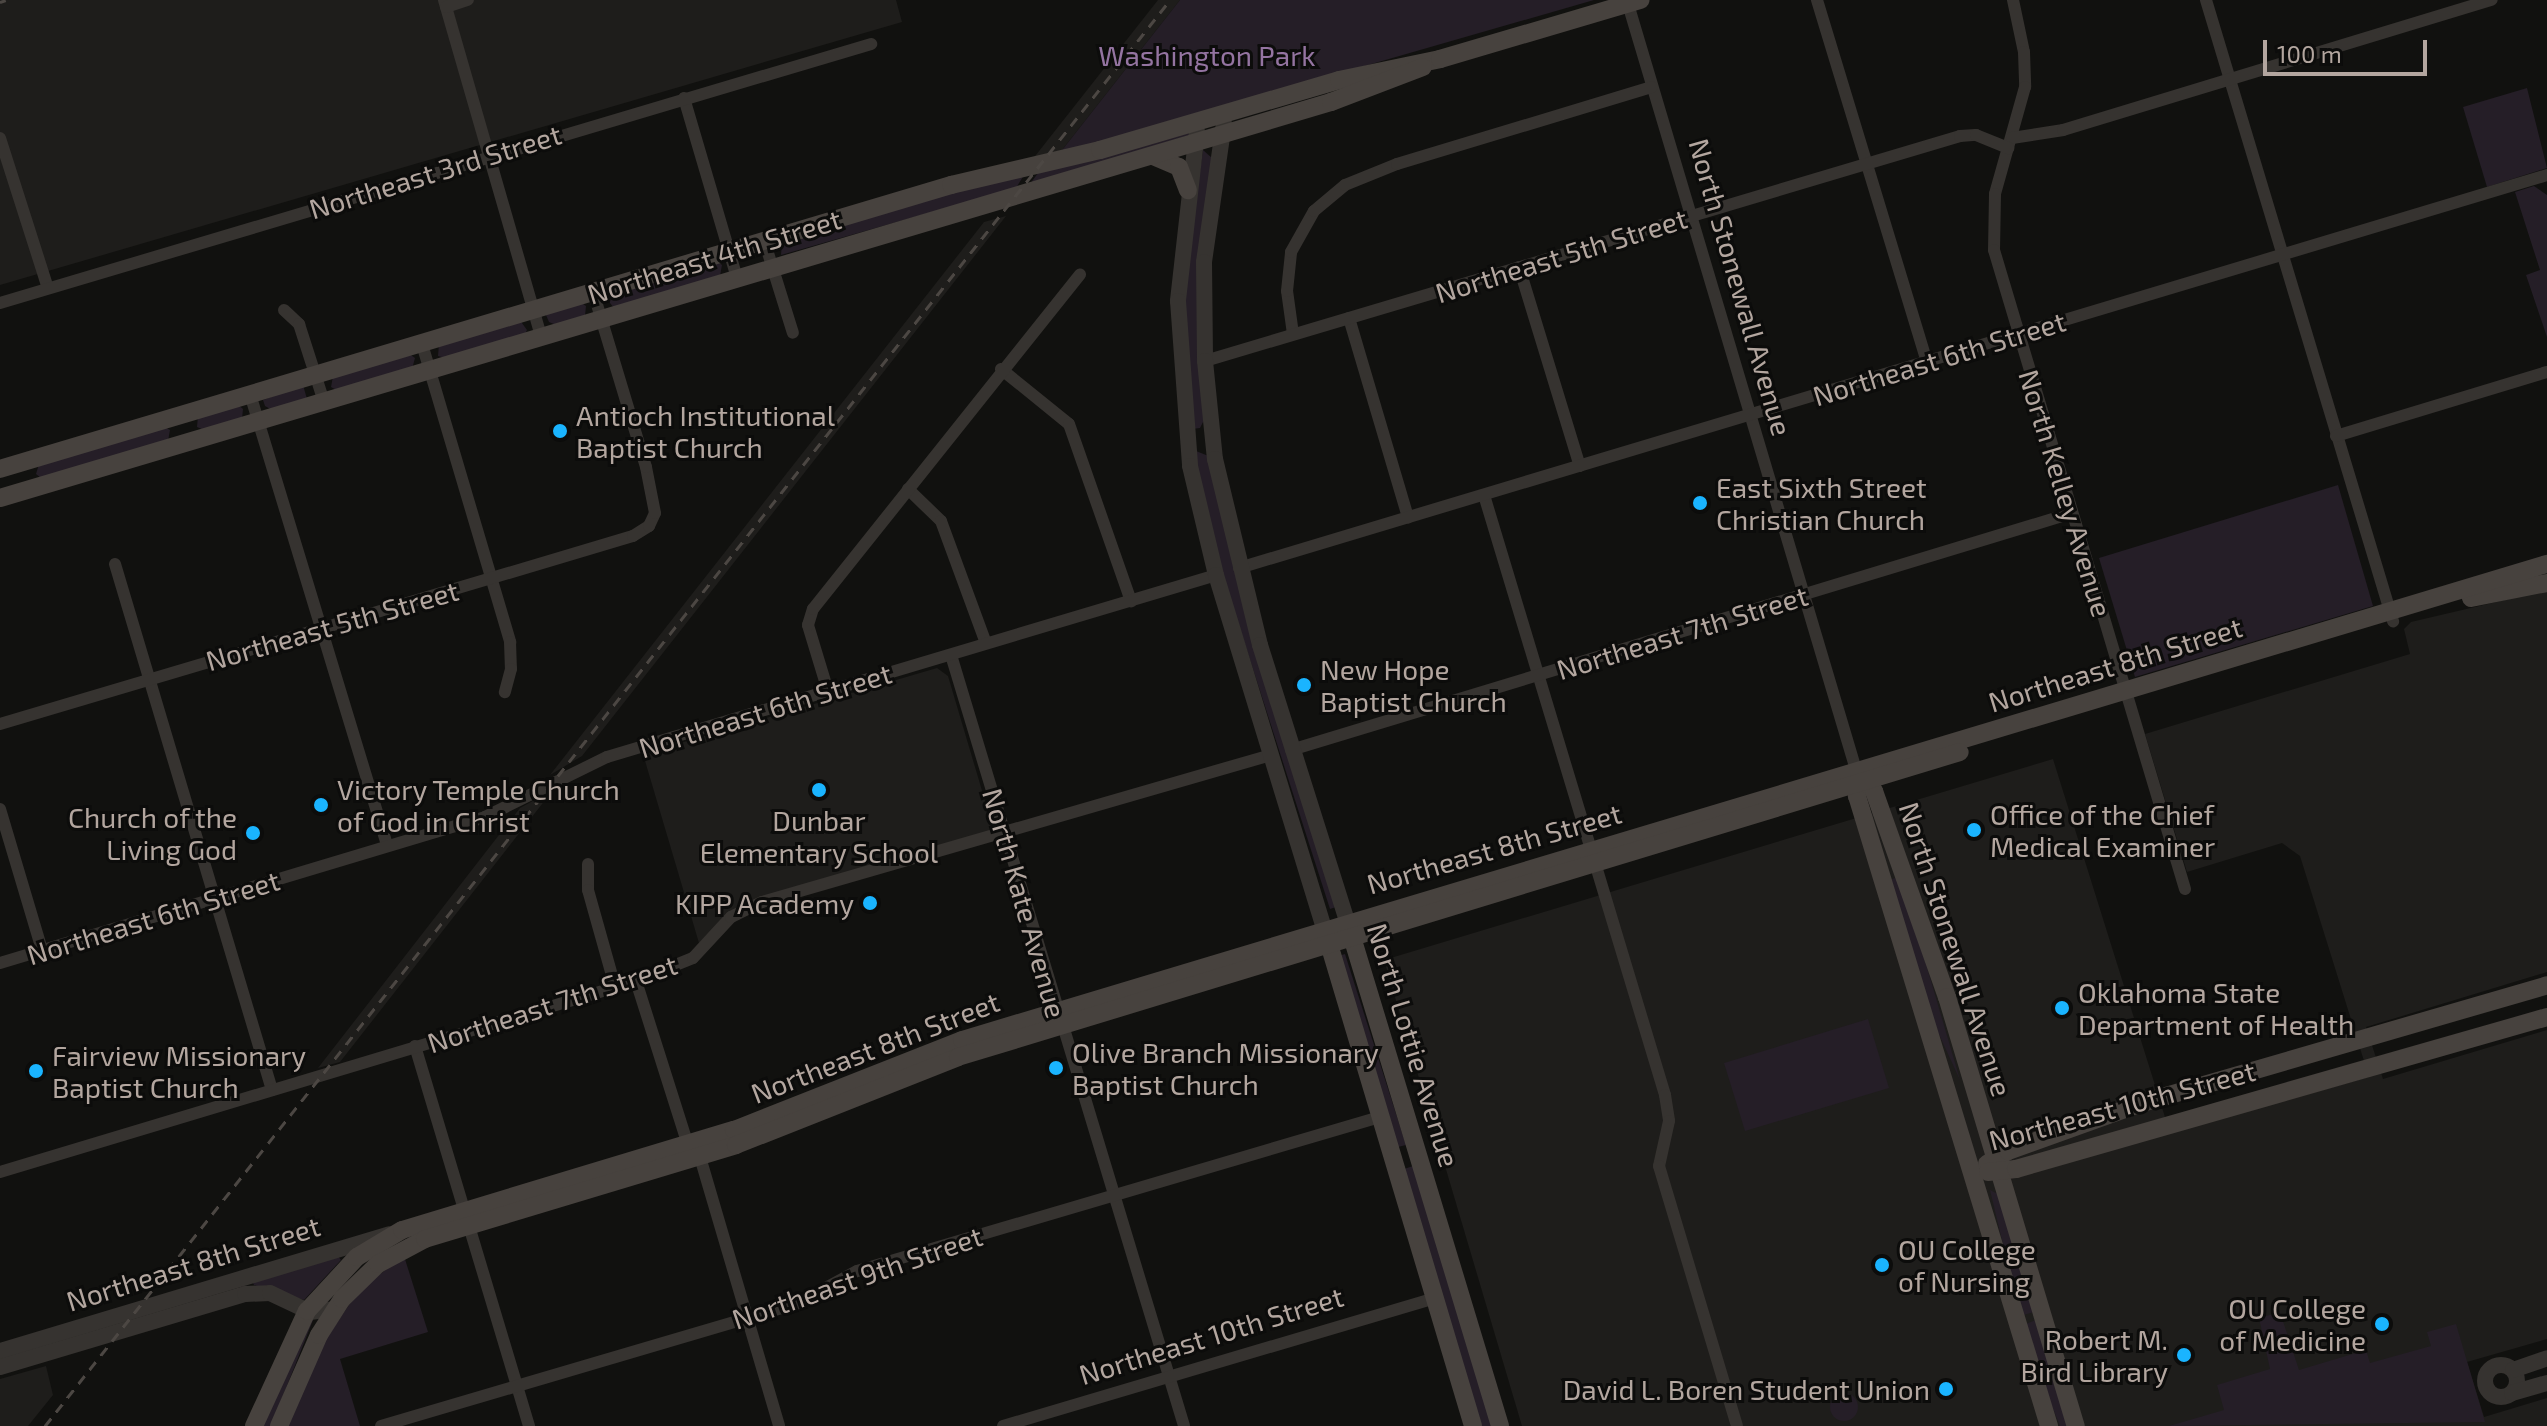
<!DOCTYPE html>
<html>
<head>
<meta charset="utf-8">
<style>
  body { margin:0 }
  #map { position:relative; width:2547px; height:1426px; overflow:hidden; background:#11110f; font-family:"Exo 2",sans-serif }
  div>[style] { position:absolute }
  [style*='--x'] { left:calc(var(--x)*1px); top:calc(var(--y)*1px); width:calc(var(--w)*1px); rotate:calc(var(--a)*1deg) }
  .built>* { inset:0; background:#1e1d1b }
  .green>* { inset:0; background:#251e27 }
  .round { border-radius:50% }
  .minor>* { height:12px; margin:-6px; padding:0 6px; transform-origin:6px; border-radius:6px; background:#363330 }
  .tertiary>* { height:16px; margin:-8px; padding:0 8px; transform-origin:8px; border-radius:8px; background:#363330 }
  .tertiary>.ring { margin:-8px; padding:0; box-sizing:content-box; background:none; border:16px solid #363330; border-radius:50% }
  .secondary>* { height:18px; margin:-9px; padding:0 9px; transform-origin:9px; border-radius:9px; background:#47423e }
  .rail>* { height:3px; margin-top:-1.5px; transform-origin:0; background:repeating-linear-gradient(90deg,#4c4743 0 10px,transparent 0 18px) }
  .dots>* { width:22px; height:22px; translate:-50% -50%; box-sizing:border-box; border:4px solid #0c0c0b; border-radius:50% }
  span { translate:-50% -50%; white-space:nowrap; text-align:center; line-height:1.15; -webkit-text-stroke:6px #0c0c0b; paint-order:stroke }
  .park-label { font-size:28px; color:#9474a1 }
  .street-label { font-size:28px; color:#b3a69f }
  .poi-label { font-size:28px; color:#b3a69f }
  .left { translate:0 -50%; text-align:left }
  .right { translate:-100% -50%; text-align:right }
  .scale { position:absolute; left:2263px; top:40px; width:164px; height:36px; box-sizing:border-box; border:4px solid #b3a69f; border-top:0; padding-left:10px; font-size:24px; line-height:28px; white-space:nowrap; color:#b3a69f; -webkit-text-stroke:6px #0c0c0b; paint-order:stroke }
</style>
</head>
<body>
<div id="map">
  <div class="built">
    <i style="clip-path:polygon(0 0,896px 0,902px 22px,0 285px)"></i>
    <i style="clip-path:polygon(1158px 0,1180px 0,1059px 154px,1032px 160px)"></i>
    <i style="clip-path:polygon(1006px 216px,582px 756px,550px 775px,984px 222px)"></i>
    <i style="clip-path:polygon(2547px 590px,2547px 972px,2366px 1027px,2383px 1079px,2547px 1030px,2547px 1339px,2467px 1362px,2484px 1417px,2547px 1398px,2547px 1426px,1522px 1426px,1384px 960px,2053px 759px,2170px 1133px,2369px 1077px,2300px 856px,2282px 843px,2187px 872px,2145px 734px,2410px 654px,2404px 629px,2411px 622px)"></i>
    <i style="clip-path:polygon(937px 668px,948px 676px,994px 831px,759px 898px,699px 943px,643px 754px)"></i>
    <i style="clip-path:polygon(553px 790px,340px 1062px,318px 1068px,520px 808px)"></i>
    <i style="clip-path:polygon(46px 1366px,53px 1395px,28px 1426px,0 1426px,0 1379px)"></i>
  </div>
  <div class="green">
    <i style="clip-path:polygon(1180px 0,1594px 0,1059px 154px)"></i>
    <i style="clip-path:polygon(2527px 88px,2547px 168px,2487px 187px,2463px 107px)"></i>
    <i style="clip-path:polygon(1189px 132px,1190px 135px,1030px 184px,1038px 173px)"></i>
    <i style="clip-path:polygon(1203px 150px,1212px 158px,1198px 255px,1205px 418px,1200px 428px,1192px 429px,1180px 311px)"></i>
    <i style="clip-path:polygon(1024px 175px,1016px 188px,781px 255px,782px 242px,942px 193px)"></i>
    <i style="clip-path:polygon(2534px 186px,2547px 195px,2547px 337px,2526px 275px,2540px 270px,2515px 192px)"></i>
    <i style="clip-path:polygon(716px 261px,722px 265px,720px 276px,614px 308px,610px 303px,608px 295px)"></i>
    <i style="clip-path:polygon(580px 302px,586px 306px,585px 316px,556px 325px,549px 322px,546px 315px)"></i>
    <i style="clip-path:polygon(519px 319px,527px 330px,525px 334px,445px 358px,438px 356px,439px 344px)"></i>
    <i style="clip-path:polygon(408px 353px,415px 358px,412px 369px,338px 391px,331px 387px,333px 376px)"></i>
    <i style="clip-path:polygon(303px 385px,307px 399px,272px 410px,265px 406px,263px 400px)"></i>
    <i style="clip-path:polygon(237px 404px,243px 409px,242px 419px,204px 430px,197px 427px,198px 416px)"></i>
    <i style="clip-path:polygon(163px 426px,170px 430px,168px 441px,41px 478px,36px 474px,39px 464px)"></i>
    <i style="clip-path:polygon(1196px 451px,1211px 457px,1336px 907px,1330px 909px,1202px 510px)"></i>
    <i style="clip-path:polygon(2338px 485px,2373px 606px,2135px 677px,2099px 558px)"></i>
    <i style="clip-path:polygon(1895px 878px,1902px 882px,1960px 1080px,1930px 1015px,1890px 880px)"></i>
    <i style="clip-path:polygon(1345px 954px,1406px 1145px,1398px 1147px,1338px 956px)"></i>
    <i style="clip-path:polygon(1868px 1019px,1889px 1088px,1745px 1131px,1724px 1063px)"></i>
    <i style="clip-path:polygon(1413px 1166px,1497px 1426px,1478px 1426px,1404px 1169px)"></i>
    <i style="clip-path:polygon(1990px 1190px,1998px 1194px,2034px 1312px,2020px 1316px)"></i>
    <i style="clip-path:polygon(337px 1255px,341px 1260px,304px 1300px,254px 1285px,252px 1281px)"></i>
    <i style="clip-path:polygon(404px 1256px,428px 1332px,340px 1359px,360px 1426px,287px 1426px,318px 1351px,359px 1290px)"></i>
    <i style="clip-path:polygon(2280px 1312px,2299px 1370px,2366px 1350px,2370px 1363px,2431px 1346px,2427px 1332px,2456px 1324px,2485px 1422px,2169px 1426px,2224px 1410px,2217px 1385px,2270px 1369px,2259px 1318px)"></i>
    <i style="clip-path:polygon(315px 1315px,271px 1426px,259px 1426px,297px 1334px)"></i>
    <i style="clip-path:polygon(2036px 1320px,2068px 1426px,2060px 1426px,2035px 1364px,2023px 1325px)"></i>
    <i class="round" style="left:1830px;top:1393px;width:28px;height:28px"></i>
  </div>
  <div class="minor">
    <i style="--x:444;--y:0;--w:351;--a:73.9"></i>
    <i style="--x:1817;--y:0;--w:378;--a:73.1"></i>
    <i style="--x:2013;--y:0;--w:53;--a:78.1"></i>
    <i style="--x:2024;--y:52;--w:35;--a:88"></i>
    <i style="--x:2025;--y:87;--w:111;--a:105.7"></i>
    <i style="--x:1995;--y:194;--w:56;--a:91"></i>
    <i style="--x:1994;--y:250;--w:667;--a:73.36"></i>
    <i style="--x:2206;--y:0;--w:649;--a:73.24"></i>
    <i style="--x:1628;--y:4;--w:799;--a:73.42"></i>
    <i style="--x:446;--y:7;--w:23;--a:-18"></i>
    <i style="--x:684;--y:98;--w:188;--a:73.6"></i>
    <i style="--x:0;--y:138;--w:157;--a:72.3"></i>
    <i style="--x:2012;--y:138;--w:52;--a:-8.9"></i>
    <i style="--x:2063;--y:130;--w:448;--a:-16.9"></i>
    <i style="--x:764;--y:240;--w:97;--a:72.7"></i>
    <i style="--x:1519;--y:267;--w:208;--a:73"></i>
    <i style="--x:0;--y:303;--w:909;--a:-16.56"></i>
    <i style="--x:284;--y:310;--w:21;--a:43"></i>
    <i style="--x:299;--y:324;--w:82;--a:72.2"></i>
    <i style="--x:1349;--y:318;--w:208;--a:73.5"></i>
    <i style="--x:1293;--y:334;--w:43;--a:-97.9"></i>
    <i style="--x:1287;--y:291;--w:39;--a:-84"></i>
    <i style="--x:1291;--y:252;--w:47;--a:-60.7"></i>
    <i style="--x:1314;--y:211;--w:40;--a:-40"></i>
    <i style="--x:1345;--y:185;--w:56;--a:-22"></i>
    <i style="--x:1397;--y:164;--w:266;--a:-16.8"></i>
    <i style="--x:422;--y:344;--w:311;--a:73.5"></i>
    <i style="--x:510;--y:642;--w:27;--a:88"></i>
    <i style="--x:511;--y:669;--w:24;--a:105"></i>
    <i style="--x:1205;--y:361;--w:788;--a:-16.59"></i>
    <i style="--x:1960;--y:136;--w:16;--a:-4"></i>
    <i style="--x:1976;--y:135;--w:35;--a:22"></i>
    <i style="--x:1001;--y:369;--w:87;--a:39"></i>
    <i style="--x:1069;--y:424;--w:188;--a:70.7"></i>
    <i style="--x:250;--y:394;--w:472;--a:73.1"></i>
    <i style="--x:2336;--y:436;--w:220;--a:-16.9"></i>
    <i style="--x:908;--y:489;--w:46;--a:44.1"></i>
    <i style="--x:941;--y:521;--w:130;--a:69.8"></i>
    <i style="--x:1484;--y:495;--w:627;--a:73.21"></i>
    <i style="--x:1665;--y:1095;--w:26;--a:81"></i>
    <i style="--x:1669;--y:1121;--w:46;--a:102.5"></i>
    <i style="--x:1659;--y:1166;--w:271;--a:73.3"></i>
    <i style="--x:115;--y:564;--w:549;--a:73.38"></i>
    <i style="--x:1239;--y:568;--w:1366;--a:-16.72"></i>
    <i style="--x:951;--y:655;--w:805;--a:73.18"></i>
    <i style="--x:828;--y:691;--w:69;--a:-106.9"></i>
    <i style="--x:808;--y:625;--w:17;--a:-73"></i>
    <i style="--x:813;--y:609;--w:428;--a:-51.4"></i>
    <i style="--x:0;--y:724;--w:660;--a:-16.54"></i>
    <i style="--x:633;--y:536;--w:19;--a:-32"></i>
    <i style="--x:649;--y:526;--w:14;--a:-65"></i>
    <i style="--x:655;--y:513;--w:47;--a:-101.1"></i>
    <i style="--x:646;--y:467;--w:184;--a:-106.8"></i>
    <i style="--x:1291;--y:750;--w:816;--a:-16.88"></i>
    <i style="--x:0;--y:809;--w:147;--a:73.4"></i>
    <i style="--x:588;--y:864;--w:26;--a:90"></i>
    <i style="--x:588;--y:890;--w:100;--a:74.3"></i>
    <i style="--x:0;--y:963;--w:506;--a:-16.75"></i>
    <i style="--x:485;--y:817;--w:136;--a:-26.2"></i>
    <i style="--x:607;--y:757;--w:636;--a:-16.64"></i>
    <i style="--x:636;--y:981;--w:172;--a:72.4"></i>
    <i style="--x:688;--y:1145;--w:17;--a:45"></i>
    <i style="--x:700;--y:1157;--w:280;--a:73.6"></i>
    <i style="--x:415;--y:1046;--w:397;--a:73.3"></i>
    <i style="--x:0;--y:1172;--w:664;--a:-16.72"></i>
    <i style="--x:636;--y:981;--w:61;--a:-22"></i>
    <i style="--x:693;--y:958;--w:56;--a:-47.2"></i>
    <i style="--x:731;--y:917;--w:34;--a:-26"></i>
    <i style="--x:762;--y:902;--w:530;--a:-16.11"></i>
    <i style="--x:381;--y:1426;--w:435;--a:-16.4"></i>
    <i style="--x:798;--y:1303;--w:67;--a:-28.5"></i>
    <i style="--x:857;--y:1271;--w:545;--a:-16.41"></i>
    <i style="--x:1003;--y:1426;--w:450;--a:-16.5"></i>
  </div>
  <div class="tertiary">
    <i style="--x:1224;--y:123;--w:140;--a:98.2"></i>
    <i style="--x:1204;--y:262;--w:99;--a:89.4"></i>
    <i style="--x:1205;--y:361;--w:99;--a:84.2"></i>
    <i style="--x:1215;--y:459;--w:191;--a:76.4"></i>
    <i style="--x:1260;--y:645;--w:289;--a:72.5"></i>
    <i style="--x:1197;--y:131;--w:171;--a:96.4"></i>
    <i style="--x:1178;--y:301;--w:165;--a:85.8"></i>
    <i style="--x:1190;--y:466;--w:112;--a:76.6"></i>
    <i style="--x:1216;--y:575;--w:369;--a:73"></i>
    <i style="--x:0;--y:1351;--w:406;--a:-16.7"></i>
    <i class="ring" style="left:2485px;top:1365px;width:16px;height:16px"></i>
    <i style="--x:0;--y:1367;--w:256;--a:-16.6"></i>
    <i style="--x:245;--y:1294;--w:25;--a:-2"></i>
    <i style="--x:270;--y:1293;--w:44;--a:25.4"></i>
    <i style="--x:310;--y:1312;--w:24;--a:-7"></i>
    <i style="--x:2513;--y:1370;--w:36;--a:-19"></i>
    <i style="--x:2512;--y:1393;--w:36;--a:-16"></i>
  </div>
  <div class="secondary">
    <i style="--x:1153;--y:156;--w:28;--a:23"></i>
    <i style="--x:1179;--y:167;--w:25;--a:69"></i>
    <i style="--x:0;--y:469;--w:993;--a:-16.63"></i>
    <i style="--x:951;--y:185;--w:153;--a:-13.2"></i>
    <i style="--x:1100;--y:150;--w:249;--a:-16.3"></i>
    <i style="--x:1339;--y:80;--w:103;--a:-11.7"></i>
    <i style="--x:1440;--y:59;--w:209;--a:-16.4"></i>
    <i style="--x:0;--y:498;--w:1389;--a:-16.57"></i>
    <i style="--x:1331;--y:102;--w:98;--a:-20.8"></i>
    <i style="--x:2471;--y:598;--w:77;--a:-11.2"></i>
    <i style="--x:1856;--y:773;--w:23;--a:88"></i>
    <i style="--x:1857;--y:796;--w:659;--a:73.05"></i>
    <i style="--x:1861;--y:775;--w:21;--a:51"></i>
    <i style="--x:1874;--y:791;--w:219;--a:70.5"></i>
    <i style="--x:1947;--y:997;--w:448;--a:73.3"></i>
    <i style="--x:1349;--y:927;--w:521;--a:73.16"></i>
    <i style="--x:1326;--y:934;--w:513;--a:73.36"></i>
    <i style="--x:1987;--y:1164;--w:25;--a:-32"></i>
    <i style="--x:2008;--y:1151;--w:142;--a:-19.7"></i>
    <i style="--x:2142;--y:1103;--w:422;--a:-16.2"></i>
    <i style="--x:1988;--y:1172;--w:28;--a:-6"></i>
    <i style="--x:2016;--y:1169;--w:552;--a:-15.97"></i>
    <i style="--x:254;--y:1426;--w:127;--a:-65.3"></i>
    <i style="--x:307;--y:1311;--w:74;--a:-47.2"></i>
    <i style="--x:357;--y:1257;--w:52;--a:-31"></i>
    <i style="--x:402;--y:1230;--w:347;--a:-16.8"></i>
    <i style="--x:734;--y:1130;--w:245;--a:-21.5"></i>
    <i style="--x:962;--y:1040;--w:1655;--a:-16.72"></i>
    <i style="--x:279;--y:1426;--w:99;--a:-66.3"></i>
    <i style="--x:319;--y:1335;--w:43;--a:-57.4"></i>
    <i style="--x:342;--y:1299;--w:50;--a:-44.2"></i>
    <i style="--x:378;--y:1264;--w:53;--a:-28"></i>
    <i style="--x:425;--y:1239;--w:325;--a:-16.8"></i>
    <i style="--x:736;--y:1145;--w:239;--a:-21.6"></i>
    <i style="--x:958;--y:1057;--w:1047;--a:-16.93"></i>
  </div>
  <div class="rail">
    <i style="--x:0;--y:2;--w:6;--a:-18"></i>
    <i style="--x:45;--y:1426;--w:1816;--a:-51.73"></i>
  </div>
  <div class="dots">
    <i style="left:560px;top:431px;background:#1ab4ff"></i>
    <i style="left:1700px;top:503px;background:#1ab4ff"></i>
    <i style="left:1304px;top:685px;background:#1ab4ff"></i>
    <i style="left:819px;top:790px;background:#1ab4ff"></i>
    <i style="left:321px;top:805px;background:#1ab4ff"></i>
    <i style="left:1974px;top:830px;background:#1ab4ff"></i>
    <i style="left:253px;top:833px;background:#1ab4ff"></i>
    <i style="left:870px;top:903px;background:#1ab4ff"></i>
    <i style="left:2062px;top:1008px;background:#1ab4ff"></i>
    <i style="left:1056px;top:1068px;background:#1ab4ff"></i>
    <i style="left:36px;top:1071px;background:#1ab4ff"></i>
    <i style="left:1882px;top:1265px;background:#1ab4ff"></i>
    <i style="left:2382px;top:1324px;background:#1ab4ff"></i>
    <i style="left:2184px;top:1355px;background:#1ab4ff"></i>
    <i style="left:1946px;top:1389px;background:#1ab4ff"></i>
  </div>
  <div class="park-label">
    <span style="left:1207px;top:55px">Washington Park</span>
  </div>
  <div class="street-label">
    <span style="left:435px;top:171px;rotate:-17deg">Northeast 3rd Street</span>
    <span style="left:1561px;top:255px;rotate:-17deg">Northeast 5th Street</span>
    <span style="left:714px;top:256px;rotate:-17deg">Northeast 4th Street</span>
    <span style="left:1741px;top:287px;rotate:74deg">North Stonewall Avenue</span>
    <span style="left:1939px;top:358px;rotate:-17deg">Northeast 6th Street</span>
    <span style="left:2066px;top:493px;rotate:73deg">North Kelley Avenue</span>
    <span style="left:332px;top:625px;rotate:-16deg">Northeast 5th Street</span>
    <span style="left:1682px;top:632px;rotate:-17deg">Northeast 7th Street</span>
    <span style="left:2115px;top:664px;rotate:-17deg">Northeast 8th Street</span>
    <span style="left:765px;top:710px;rotate:-17deg">Northeast 6th Street</span>
    <span style="left:1494px;top:848px;rotate:-16deg">Northeast 8th Street</span>
    <span style="left:1025px;top:903px;rotate:74deg">North Kate Avenue</span>
    <span style="left:153px;top:917px;rotate:-17deg">Northeast 6th Street</span>
    <span style="left:1956px;top:949px;rotate:72deg">North Stonewall Avenue</span>
    <span style="left:552px;top:1003px;rotate:-18deg">Northeast 7th Street</span>
    <span style="left:1414px;top:1045px;rotate:73deg">North Lottie Avenue</span>
    <span style="left:875px;top:1047px;rotate:-21deg">Northeast 8th Street</span>
    <span style="left:2122px;top:1105px;rotate:-15deg">Northeast 10th Street</span>
    <span style="left:193px;top:1263px;rotate:-17deg">Northeast 8th Street</span>
    <span style="left:857px;top:1277px;rotate:-19deg">Northeast 9th Street</span>
    <span style="left:1211px;top:1335px;rotate:-17deg">Northeast 10th Street</span>
  </div>
  <div class="poi-label">
    <span class="left" style="left:576px;top:431px">Antioch Institutional<br>Baptist Church</span>
    <span class="left" style="left:1716px;top:503px">East Sixth Street<br>Christian Church</span>
    <span class="left" style="left:1320px;top:685px">New Hope<br>Baptist Church</span>
    <span class="left" style="left:337px;top:805px">Victory Temple Church<br>of God in Christ</span>
    <span class="left" style="left:1990px;top:830px">Office of the Chief<br>Medical Examiner</span>
    <span class="right" style="left:237px;top:833px">Church of the<br>Living God</span>
    <span style="left:819px;top:836px">Dunbar<br>Elementary School</span>
    <span class="right" style="left:854px;top:903px">KIPP Academy</span>
    <span class="left" style="left:2078px;top:1008px">Oklahoma State<br>Department of Health</span>
    <span class="left" style="left:1072px;top:1068px">Olive Branch Missionary<br>Baptist Church</span>
    <span class="left" style="left:52px;top:1071px">Fairview Missionary<br>Baptist Church</span>
    <span class="left" style="left:1898px;top:1265px">OU College<br>of Nursing</span>
    <span class="right" style="left:2366px;top:1324px">OU College<br>of Medicine</span>
    <span class="right" style="left:2168px;top:1355px">Robert M.<br>Bird Library</span>
    <span class="right" style="left:1930px;top:1389px">David L. Boren Student Union</span>
  </div>
  <div class="scale">100 m</div>
</div>
</body>
</html>
